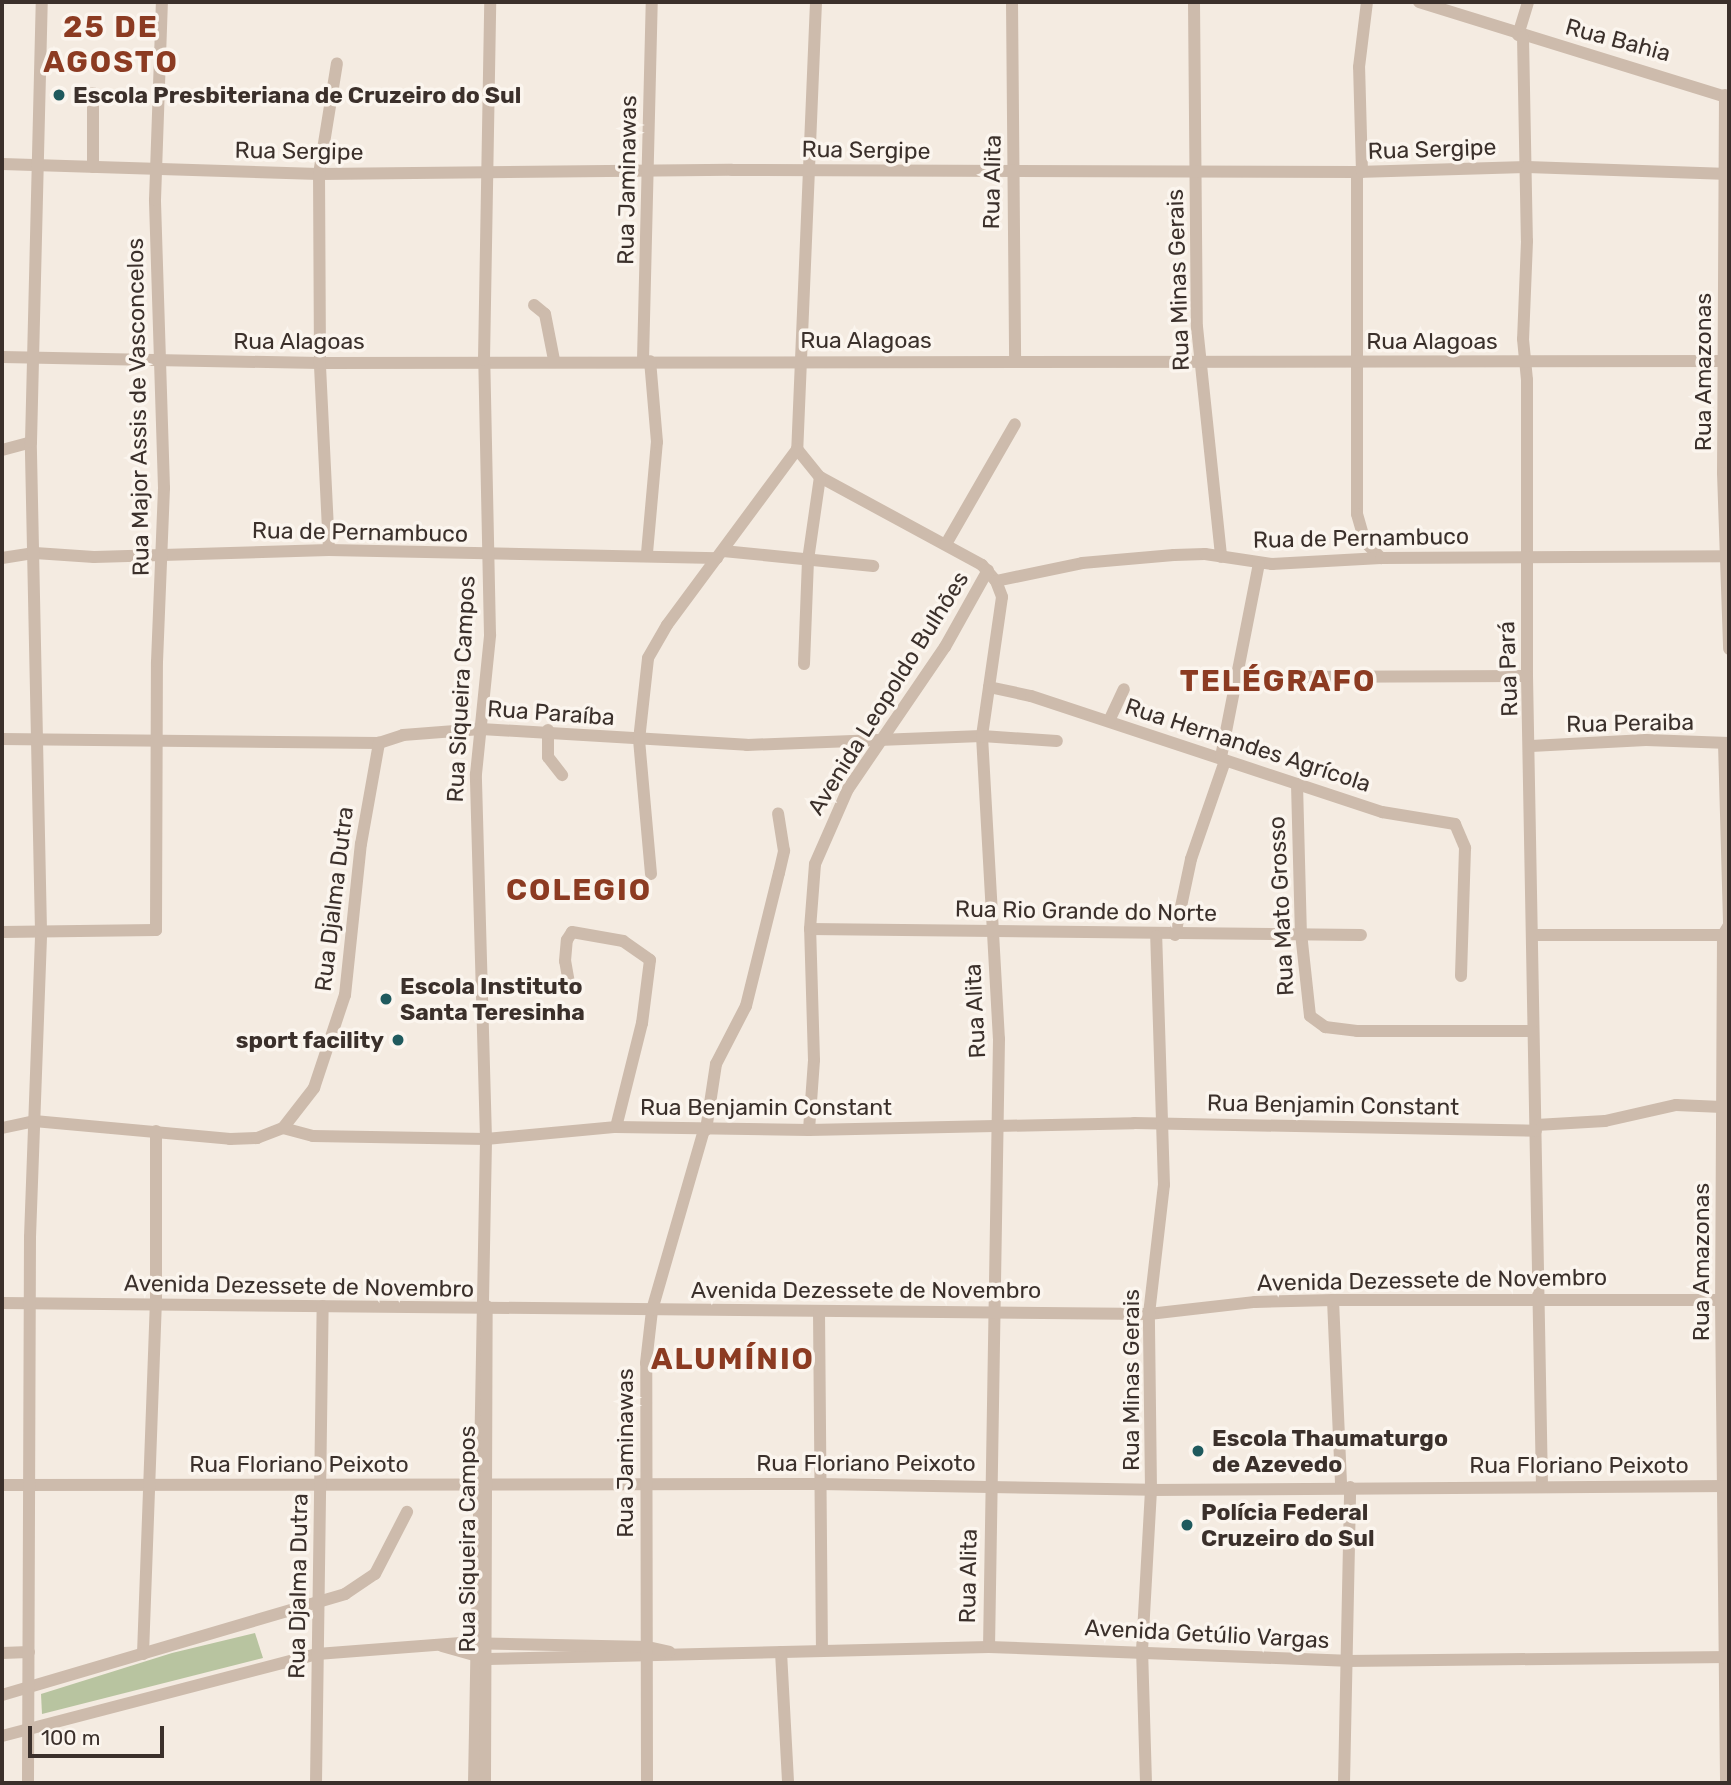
<!DOCTYPE html>
<html>
<head>
<meta charset="utf-8">
<style>
  body { margin:0 }
  #map { position:relative; width:1731px; height:1785px; overflow:hidden; background:#f4ebe1; font-family:Rubik,sans-serif }
  div>[style] { position:absolute }
  [style*='--x'] { left:calc(var(--x)*1px); top:calc(var(--y)*1px); width:calc(var(--w)*1px); rotate:calc(var(--a)*1deg) }
  .green>* { inset:0; background:#b8c4a0 }
  .minor>* { height:12px; margin:-6px; padding:0 6px; transform-origin:6px; border-radius:6px; background:#cdbbac }
  .dots>* { width:19px; height:19px; translate:-50% -50%; box-sizing:border-box; border:4px solid #fbf5ee; border-radius:50% }
  span { translate:-50% -50%; white-space:nowrap; text-align:center; line-height:1.15; -webkit-text-stroke:7px #fbf5ee; paint-order:stroke }
  .street-label { font-size:23px; color:#3b302b }
  .poi-label { font-size:23px; color:#3b302b; font-weight:700 }
  .left { translate:0 -50%; text-align:left }
  .right { translate:-100% -50%; text-align:right }
  .district-label { font-size:30px; color:#8c3b22; font-weight:700; letter-spacing:2px }
  .frame { position:absolute; inset:0; border:4px solid #3b302b; pointer-events:none }
  .scale { position:absolute; left:28px; top:1726px; width:136px; height:32px; box-sizing:border-box; border:4px solid #3b302b; border-top:0; padding-left:9px; font-size:21px; line-height:24px; white-space:nowrap; color:#3b302b; -webkit-text-stroke:5px #fbf5ee; paint-order:stroke }
</style>
</head>
<body>
<div id="map">
  <div class="green">
    <i style="clip-path:polygon(255px 1633px,263px 1658px,42px 1714px,41px 1694px,172px 1653px)"></i>
  </div>
  <div class="minor">
    <i style="--x:816;--y:2;--w:447;--a:92.4"></i>
    <i style="--x:797;--y:449;--w:36;--a:51"></i>
    <i style="--x:820;--y:477;--w:184;--a:28.5"></i>
    <i style="--x:982;--y:565;--w:21;--a:49"></i>
    <i style="--x:996;--y:581;--w:17;--a:69"></i>
    <i style="--x:1002;--y:597;--w:140;--a:98.2"></i>
    <i style="--x:982;--y:736;--w:303;--a:86.8"></i>
    <i style="--x:999;--y:1039;--w:608;--a:90.94"></i>
    <i style="--x:1012;--y:2;--w:360;--a:89.5"></i>
    <i style="--x:1194;--y:2;--w:325;--a:89.5"></i>
    <i style="--x:1197;--y:327;--w:231;--a:84"></i>
    <i style="--x:1419;--y:2;--w:325;--a:17.2"></i>
    <i style="--x:1518;--y:35;--w:34;--a:-73"></i>
    <i style="--x:1523;--y:37;--w:204;--a:88.9"></i>
    <i style="--x:1527;--y:241;--w:98;--a:92.3"></i>
    <i style="--x:1523;--y:339;--w:41;--a:84.4"></i>
    <i style="--x:1527;--y:380;--w:296;--a:90"></i>
    <i style="--x:1527;--y:676;--w:809;--a:88.94"></i>
    <i style="--x:1725;--y:95;--w:378;--a:90.3"></i>
    <i style="--x:1723;--y:473;--w:176;--a:88"></i>
    <i style="--x:2;--y:164;--w:317;--a:1.8"></i>
    <i style="--x:319;--y:174;--w:413;--a:-0.6"></i>
    <i style="--x:732;--y:170;--w:625;--a:0.18"></i>
    <i style="--x:1357;--y:172;--w:170;--a:-1.7"></i>
    <i style="--x:1527;--y:167;--w:202;--a:2"></i>
    <i style="--x:93;--y:167;--w:74;--a:-90"></i>
    <i style="--x:1357;--y:172;--w:342;--a:90"></i>
    <i style="--x:1357;--y:514;--w:29;--a:74"></i>
    <i style="--x:1365;--y:542;--w:23;--a:45"></i>
    <i style="--x:1362;--y:172;--w:105;--a:-91.6"></i>
    <i style="--x:1359;--y:67;--w:65;--a:-83"></i>
    <i style="--x:534;--y:305;--w:14;--a:39"></i>
    <i style="--x:545;--y:314;--w:47;--a:78.9"></i>
    <i style="--x:2;--y:357;--w:318;--a:1.1"></i>
    <i style="--x:320;--y:363;--w:1409;--a:-0.08"></i>
    <i style="--x:643;--y:360;--w:358;--a:-88.6"></i>
    <i style="--x:2;--y:450;--w:30;--a:-15"></i>
    <i style="--x:946;--y:544;--w:138;--a:-60.1"></i>
    <i style="--x:329;--y:550;--w:187;--a:-92.8"></i>
    <i style="--x:320;--y:363;--w:189;--a:-90.3"></i>
    <i style="--x:319;--y:174;--w:112;--a:-80.8"></i>
    <i style="--x:723;--y:551;--w:151;--a:5.7"></i>
    <i style="--x:647;--y:553;--w:111;--a:-84.9"></i>
    <i style="--x:657;--y:442;--w:81;--a:-94.9"></i>
    <i style="--x:2;--y:558;--w:33;--a:-9"></i>
    <i style="--x:35;--y:553;--w:59;--a:3.9"></i>
    <i style="--x:94;--y:557;--w:235;--a:-1.7"></i>
    <i style="--x:329;--y:550;--w:388;--a:1.2"></i>
    <i style="--x:996;--y:581;--w:88;--a:-11.8"></i>
    <i style="--x:1082;--y:563;--w:92;--a:-5"></i>
    <i style="--x:1174;--y:555;--w:31;--a:-2"></i>
    <i style="--x:1205;--y:554;--w:68;--a:8.5"></i>
    <i style="--x:1272;--y:564;--w:109;--a:-3.2"></i>
    <i style="--x:1381;--y:558;--w:348;--a:-0.3"></i>
    <i style="--x:804;--y:664;--w:104;--a:-87.8"></i>
    <i style="--x:808;--y:560;--w:84;--a:-81.8"></i>
    <i style="--x:1235;--y:677;--w:292;--a:-0.2"></i>
    <i style="--x:989;--y:687;--w:43;--a:12.1"></i>
    <i style="--x:1031;--y:696;--w:370;--a:18.3"></i>
    <i style="--x:1382;--y:812;--w:74;--a:9.3"></i>
    <i style="--x:1455;--y:824;--w:26;--a:67"></i>
    <i style="--x:1465;--y:848;--w:128;--a:91.8"></i>
    <i style="--x:1109;--y:721;--w:35;--a:-65"></i>
    <i style="--x:548;--y:730;--w:27;--a:90"></i>
    <i style="--x:548;--y:757;--w:23;--a:52"></i>
    <i style="--x:2;--y:739;--w:377;--a:0.6"></i>
    <i style="--x:379;--y:743;--w:25;--a:-18"></i>
    <i style="--x:403;--y:735;--w:78;--a:-4.4"></i>
    <i style="--x:481;--y:729;--w:266;--a:3.4"></i>
    <i style="--x:747;--y:745;--w:235;--a:-2.2"></i>
    <i style="--x:982;--y:736;--w:75;--a:3.8"></i>
    <i style="--x:1724;--y:743;--w:182;--a:88.4"></i>
    <i style="--x:1729;--y:925;--w:12;--a:121"></i>
    <i style="--x:1723;--y:935;--w:365;--a:90.3"></i>
    <i style="--x:1721;--y:1300;--w:483;--a:89.4"></i>
    <i style="--x:1531;--y:746;--w:115;--a:-3"></i>
    <i style="--x:1646;--y:740;--w:83;--a:2.1"></i>
    <i style="--x:1221;--y:757;--w:197;--a:-78.9"></i>
    <i style="--x:1297;--y:784;--w:149;--a:88.5"></i>
    <i style="--x:1301;--y:933;--w:83;--a:83.8"></i>
    <i style="--x:1310;--y:1016;--w:19;--a:36"></i>
    <i style="--x:1325;--y:1027;--w:32;--a:7"></i>
    <i style="--x:1357;--y:1031;--w:176;--a:0"></i>
    <i style="--x:651;--y:874;--w:135;--a:-95.1"></i>
    <i style="--x:639;--y:740;--w:82;--a:-83.7"></i>
    <i style="--x:648;--y:658;--w:38;--a:-60"></i>
    <i style="--x:667;--y:625;--w:219;--a:-53.5"></i>
    <i style="--x:810;--y:929;--w:551;--a:0.62"></i>
    <i style="--x:2;--y:932;--w:154;--a:-0.7"></i>
    <i style="--x:156;--y:930;--w:268;--a:-89.8"></i>
    <i style="--x:157;--y:662;--w:174;--a:-87.7"></i>
    <i style="--x:164;--y:488;--w:288;--a:-91.8"></i>
    <i style="--x:155;--y:200;--w:198;--a:-88"></i>
    <i style="--x:1175;--y:935;--w:78;--a:-78.1"></i>
    <i style="--x:1191;--y:859;--w:104;--a:-70.9"></i>
    <i style="--x:1535;--y:935;--w:188;--a:0"></i>
    <i style="--x:569;--y:983;--w:22;--a:-100"></i>
    <i style="--x:565;--y:961;--w:21;--a:-85"></i>
    <i style="--x:567;--y:940;--w:9;--a:-58"></i>
    <i style="--x:572;--y:932;--w:52;--a:10"></i>
    <i style="--x:623;--y:941;--w:33;--a:35"></i>
    <i style="--x:650;--y:960;--w:64;--a:97.2"></i>
    <i style="--x:642;--y:1023;--w:107;--a:104"></i>
    <i style="--x:1536;--y:1125;--w:69;--a:-3.3"></i>
    <i style="--x:1605;--y:1121;--w:73;--a:-12.7"></i>
    <i style="--x:1676;--y:1105;--w:46;--a:2.5"></i>
    <i style="--x:2;--y:1128;--w:33;--a:-12"></i>
    <i style="--x:34;--y:1121;--w:197;--a:5.2"></i>
    <i style="--x:230;--y:1139;--w:27;--a:-2"></i>
    <i style="--x:257;--y:1138;--w:28;--a:-21"></i>
    <i style="--x:283;--y:1128;--w:31;--a:15"></i>
    <i style="--x:313;--y:1136;--w:173;--a:1"></i>
    <i style="--x:486;--y:1139;--w:131;--a:-5.3"></i>
    <i style="--x:616;--y:1127;--w:193;--a:0.9"></i>
    <i style="--x:809;--y:1130;--w:325;--a:-1.2"></i>
    <i style="--x:1134;--y:1123;--w:402;--a:1.1"></i>
    <i style="--x:283;--y:1128;--w:51;--a:-52.2"></i>
    <i style="--x:314;--y:1088;--w:98;--a:-71.6"></i>
    <i style="--x:345;--y:995;--w:152;--a:-84"></i>
    <i style="--x:361;--y:844;--w:103;--a:-79.9"></i>
    <i style="--x:706;--y:1130;--w:67;--a:-81.4"></i>
    <i style="--x:716;--y:1064;--w:65;--a:-62.7"></i>
    <i style="--x:746;--y:1006;--w:137;--a:-76.1"></i>
    <i style="--x:779;--y:873;--w:23;--a:-77"></i>
    <i style="--x:784;--y:851;--w:38;--a:-99"></i>
    <i style="--x:809;--y:1130;--w:70;--a:-85.9"></i>
    <i style="--x:814;--y:1060;--w:131;--a:-91.7"></i>
    <i style="--x:810;--y:929;--w:65;--a:-85.6"></i>
    <i style="--x:815;--y:864;--w:82;--a:-66.3"></i>
    <i style="--x:848;--y:789;--w:172;--a:-55.7"></i>
    <i style="--x:945;--y:647;--w:88;--a:-60.8"></i>
    <i style="--x:1333;--y:1300;--w:186;--a:87.5"></i>
    <i style="--x:2;--y:1303;--w:1147;--a:0.55"></i>
    <i style="--x:1149;--y:1314;--w:107;--a:-6.5"></i>
    <i style="--x:1255;--y:1302;--w:78;--a:-1.5"></i>
    <i style="--x:1333;--y:1300;--w:396;--a:0"></i>
    <i style="--x:819;--y:1312;--w:339;--a:89.5"></i>
    <i style="--x:2;--y:1485;--w:818;--a:-0.07"></i>
    <i style="--x:820;--y:1484;--w:331;--a:1"></i>
    <i style="--x:1151;--y:1490;--w:578;--a:-0.4"></i>
    <i style="--x:442;--y:1646;--w:48;--a:15.8"></i>
    <i style="--x:488;--y:1659;--w:501;--a:-1.37"></i>
    <i style="--x:989;--y:1647;--w:357;--a:2.2"></i>
    <i style="--x:1346;--y:1661;--w:383;--a:-0.6"></i>
    <i style="--x:781;--y:1652;--w:131;--a:86.9"></i>
    <i style="--x:2;--y:1653;--w:27;--a:-2"></i>
    <i style="--x:143;--y:1654;--w:350;--a:-87.9"></i>
    <i style="--x:156;--y:1304;--w:173;--a:-90"></i>
    <i style="--x:2;--y:1695;--w:358;--a:-16.4"></i>
    <i style="--x:345;--y:1594;--w:36;--a:-34"></i>
    <i style="--x:375;--y:1574;--w:70;--a:-62.7"></i>
    <i style="--x:2;--y:1736;--w:325;--a:-14.6"></i>
    <i style="--x:317;--y:1654;--w:144;--a:-4.4"></i>
    <i style="--x:461;--y:1643;--w:187;--a:1.2"></i>
    <i style="--x:648;--y:1647;--w:22;--a:13"></i>
    <i style="--x:28;--y:1783;--w:546;--a:-89.79"></i>
    <i style="--x:30;--y:1237;--w:306;--a:-87.9"></i>
    <i style="--x:41;--y:931;--w:489;--a:-91.2"></i>
    <i style="--x:31;--y:442;--w:440;--a:-88.6"></i>
    <i style="--x:316;--y:1783;--w:477;--a:-89.2"></i>
    <i style="--x:474;--y:1783;--w:644;--a:-88.93"></i>
    <i style="--x:486;--y:1139;--w:365;--a:-91.6"></i>
    <i style="--x:476;--y:774;--w:140;--a:-84.2"></i>
    <i style="--x:490;--y:635;--w:275;--a:-91.2"></i>
    <i style="--x:484;--y:360;--w:358;--a:-89"></i>
    <i style="--x:485;--y:1783;--w:477;--a:-89.8"></i>
    <i style="--x:647;--y:1783;--w:420;--a:-90.1"></i>
    <i style="--x:646;--y:1363;--w:53;--a:-83.5"></i>
    <i style="--x:652;--y:1310;--w:187;--a:-73.9"></i>
    <i style="--x:1146;--y:1783;--w:132;--a:-91.7"></i>
    <i style="--x:1142;--y:1651;--w:161;--a:-86.8"></i>
    <i style="--x:1151;--y:1490;--w:176;--a:-90.7"></i>
    <i style="--x:1149;--y:1314;--w:130;--a:-83.4"></i>
    <i style="--x:1164;--y:1185;--w:249;--a:-91.8"></i>
    <i style="--x:1344;--y:1783;--w:296;--a:-88.8"></i>
  </div>
  <div class="dots">
    <i style="left:59px;top:95px;background:#1f5a5e"></i>
    <i style="left:386px;top:999px;background:#1f5a5e"></i>
    <i style="left:398px;top:1040px;background:#1f5a5e"></i>
    <i style="left:1198px;top:1451px;background:#1f5a5e"></i>
    <i style="left:1187px;top:1525px;background:#1f5a5e"></i>
  </div>
  <div class="street-label">
    <span style="left:1618px;top:40px;rotate:15deg">Rua Bahia</span>
    <span style="left:1432px;top:149px;rotate:-2deg">Rua Sergipe</span>
    <span style="left:866px;top:150px;rotate:1deg">Rua Sergipe</span>
    <span style="left:299px;top:151px;rotate:1deg">Rua Sergipe</span>
    <span style="left:627px;top:180px;rotate:-89deg">Rua Jaminawas</span>
    <span style="left:992px;top:182px;rotate:-89deg">Rua Alita</span>
    <span style="left:1178px;top:280px;rotate:-92deg">Rua Minas Gerais</span>
    <span style="left:866px;top:340px">Rua Alagoas</span>
    <span style="left:299px;top:341px">Rua Alagoas</span>
    <span style="left:1432px;top:341px">Rua Alagoas</span>
    <span style="left:1703px;top:372px;rotate:-90deg">Rua Amazonas</span>
    <span style="left:138px;top:407px;rotate:-91deg">Rua Major Assis de Vasconcelos</span>
    <span style="left:360px;top:532px;rotate:1deg">Rua de Pernambuco</span>
    <span style="left:1361px;top:538px;rotate:-1deg">Rua de Pernambuco</span>
    <span style="left:1508px;top:669px;rotate:-92deg">Rua Pará</span>
    <span style="left:461px;top:689px;rotate:-87deg">Rua Siqueira Campos</span>
    <span style="left:888px;top:693px;rotate:-58deg">Avenida Leopoldo Bulhões</span>
    <span style="left:551px;top:713px;rotate:4deg">Rua Paraíba</span>
    <span style="left:1630px;top:723px;rotate:-1deg">Rua Peraiba</span>
    <span style="left:1248px;top:745px;rotate:18deg">Rua Hernandes Agrícola</span>
    <span style="left:334px;top:899px;rotate:-83deg">Rua Djalma Dutra</span>
    <span style="left:1281px;top:906px;rotate:-93deg">Rua Mato Grosso</span>
    <span style="left:1086px;top:911px;rotate:1deg">Rua Rio Grande do Norte</span>
    <span style="left:975px;top:1011px;rotate:-93deg">Rua Alita</span>
    <span style="left:1333px;top:1105px;rotate:1deg">Rua Benjamin Constant</span>
    <span style="left:766px;top:1107px">Rua Benjamin Constant</span>
    <span style="left:1701px;top:1262px;rotate:-90deg">Rua Amazonas</span>
    <span style="left:1432px;top:1280px;rotate:-1deg">Avenida Dezessete de Novembro</span>
    <span style="left:299px;top:1286px;rotate:1deg">Avenida Dezessete de Novembro</span>
    <span style="left:866px;top:1290px">Avenida Dezessete de Novembro</span>
    <span style="left:1131px;top:1380px;rotate:-90deg">Rua Minas Gerais</span>
    <span style="left:625px;top:1453px;rotate:-90deg">Rua Jaminawas</span>
    <span style="left:866px;top:1463px">Rua Floriano Peixoto</span>
    <span style="left:299px;top:1464px">Rua Floriano Peixoto</span>
    <span style="left:1579px;top:1465px">Rua Floriano Peixoto</span>
    <span style="left:467px;top:1539px;rotate:-90deg">Rua Siqueira Campos</span>
    <span style="left:968px;top:1576px;rotate:-89deg">Rua Alita</span>
    <span style="left:298px;top:1586px;rotate:-89deg">Rua Djalma Dutra</span>
    <span style="left:1207px;top:1634px;rotate:3deg">Avenida Getúlio Vargas</span>
  </div>
  <div class="poi-label">
    <span class="left" style="left:73px;top:95px">Escola Presbiteriana de Cruzeiro do Sul</span>
    <span class="left" style="left:400px;top:999px">Escola Instituto<br>Santa Teresinha</span>
    <span class="right" style="left:384px;top:1040px">sport facility</span>
    <span class="left" style="left:1212px;top:1451px">Escola Thaumaturgo<br>de Azevedo</span>
    <span class="left" style="left:1201px;top:1525px">Polícia Federal<br>Cruzeiro do Sul</span>
  </div>
  <div class="district-label">
    <span style="left:111px;top:44px">25 DE<br>AGOSTO</span>
    <span style="left:1278px;top:681px">TELÉGRAFO</span>
    <span style="left:579px;top:890px">COLEGIO</span>
    <span style="left:733px;top:1359px">ALUMÍNIO</span>
  </div>
  <div class="frame"></div>
  <div class="scale">100 m</div>
</div>
</body>
</html>
